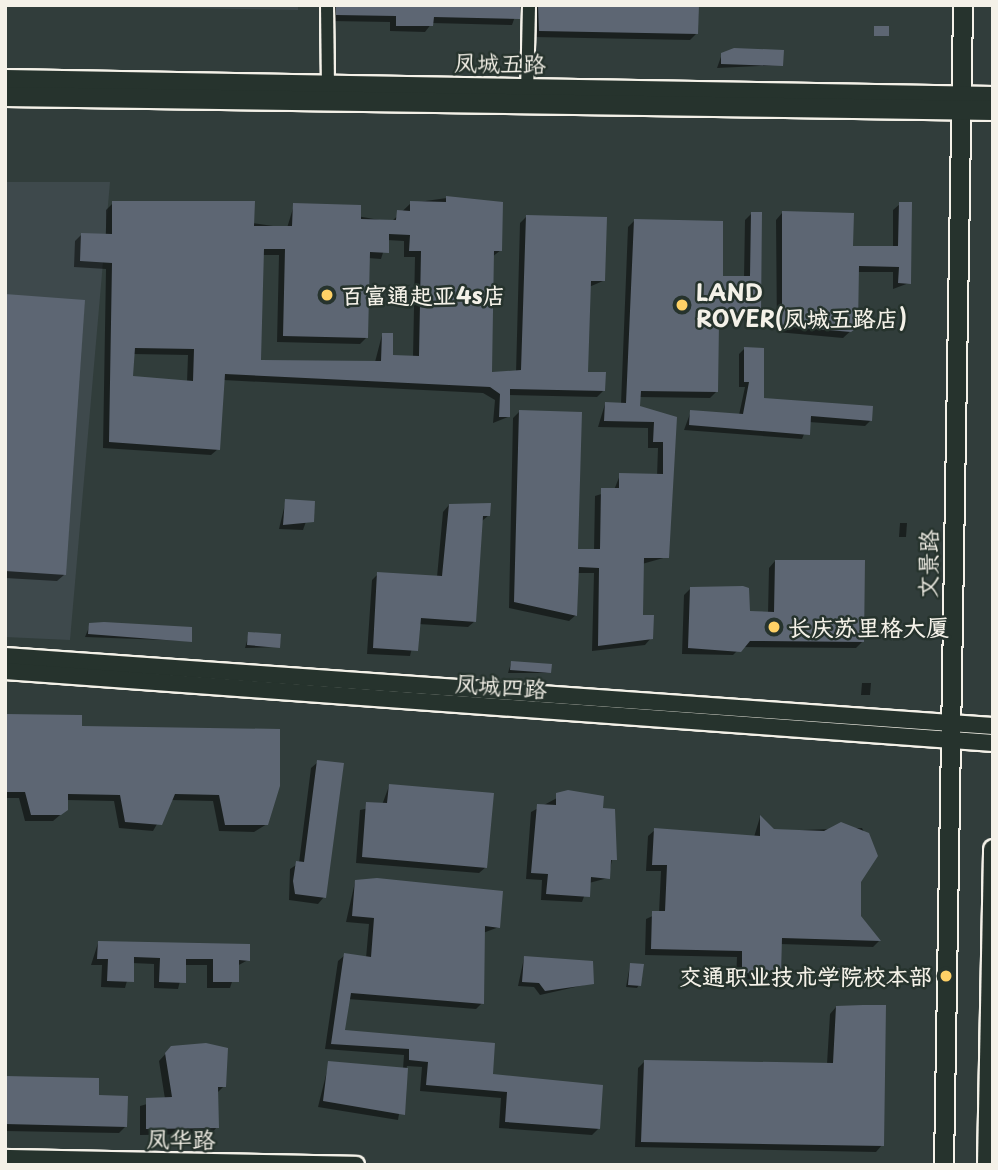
<!DOCTYPE html>
<html>
<head>
<meta charset="utf-8">
<style>
  body { margin:0 }
  #map { position:relative; width:998px; height:1170px; overflow:hidden; background:#313d3b; font-family:"Playpen Sans","LXGW WenKai TC",sans-serif }
  div>[style] { position:absolute }
  [style*='--x'] { left:calc(var(--x)*1px); top:calc(var(--y)*1px); width:calc(var(--w)*1px); rotate:calc(var(--a)*1deg) }
  .built>* { inset:0; background:#3e494c }
  .shadow>* { inset:0; background:#0007 }
  .building>* { inset:0; background:#5d6673 }
  .roads { filter:drop-shadow(2px 0 #f4f1e8) drop-shadow(-2px 0 #f4f1e8) drop-shadow(0 2px #f4f1e8) drop-shadow(0 -2px #f4f1e8) }
  .minor>* { height:12px; margin:-6px; padding:0 6px; transform-origin:6px; border-radius:6px; background:#26332d }
  .tertiary>* { height:16px; margin:-8px; padding:0 8px; transform-origin:8px; border-radius:8px; background:#26332d }
  .secondary>* { height:18px; margin:-9px; padding:0 9px; transform-origin:9px; border-radius:9px; background:#26332d }
  .primary>* { height:19px; margin:-9.5px; padding:0 9.5px; transform-origin:9.5px; border-radius:9.5px; background:#26332d }
  .dots>* { width:19px; height:19px; translate:-50% -50%; box-sizing:border-box; border:4px solid #26332d; border-radius:50% }
  span { translate:-50% -50%; white-space:nowrap; text-align:center; line-height:1.15; -webkit-text-stroke:5px #26332d; paint-order:stroke }
  .street-label { font-size:23px; color:#f4f1e8 }
  .poi-label { font-size:23px; color:#f4f1e8; font-weight:700 }
  .left { translate:0 -50%; text-align:left }
  .right { translate:-100% -50%; text-align:right }
  .frame { position:absolute; inset:0; border:7px solid #f4f1e8; pointer-events:none }
</style>
</head>
<body>
<div id="map">
  <div class="built">
    <i style="clip-path:polygon(5px 5px,298px 5px,298px 10px)"></i>
    <i style="clip-path:polygon(5px 182px,110px 182px,70px 640px,5px 637px)"></i>
  </div>
  <div class="shadow">
    <i style="clip-path:polygon(324px 5px,519px 5px,512px 25px,432px 23px,425px 32px,390px 31px,390px 22px,330px 21px)"></i>
    <i style="clip-path:polygon(527px 5px,697px 5px,696px 34px,690px 40px,533px 37px)"></i>
    <i style="clip-path:polygon(722px 54px,782px 65px,717px 68px)"></i>
    <i style="clip-path:polygon(evenodd,447px 198px,501px 250px,492px 257px,490px 374px,516px 373px,520px 223px,526px 217px,603px 281px,589px 287px,587px 373px,603px 391px,597px 397px,508px 395px,508px 417px,493px 423px,495px 400px,483px 393px,223px 380px,218px 449px,211px 455px,103px 448px,106px 269px,74px 267px,75px 241px,82px 234px,106px 235px,106px 210px,113px 203px,287px 228px,294px 205px,391px 222px,411px 203px,447px 198px,387px 240px,404px 241px,404px 257px,415px 257px,413px 357px,391px 357px,382px 335px,375px 362px,260px 361px,262px 255px,279px 255px,277px 342px,360px 344px,366px 338px,368px 258px,381px 259px,387px 240px,447px 198px,132px 354px,188px 355px,187px 382px,131px 378px,132px 354px)"></i>
    <i style="clip-path:polygon(900px 204px,909px 283px,893px 289px,893px 272px,857px 272px,856px 326px,843px 338px,777px 332px,776px 220px,782px 213px,851px 247px,893px 248px,893px 210px)"></i>
    <i style="clip-path:polygon(751px 214px,760px 315px,718px 327px,716px 392px,710px 398px,639px 397px,638px 407px,675px 419px,667px 557px,642px 564px,641px 616px,651px 638px,645px 645px,592px 651px,594px 573px,577px 573px,576px 615px,569px 621px,509px 608px,513px 418px,519px 412px,576px 551px,594px 551px,595px 496px,614px 490px,620px 475px,657px 476px,658px 448px,648px 448px,648px 428px,598px 427px,605px 404px,621px 404px,628px 227px,634px 221px,721px 278px,744px 278px,745px 220px)"></i>
    <i style="clip-path:polygon(5px 296px,64px 575px,57px 581px,5px 578px)"></i>
    <i style="clip-path:polygon(745px 348px,762px 399px,871px 420px,865px 426px,809px 422px,802px 439px,684px 430px,691px 411px,739px 415px,745px 387px,739px 387px,739px 354px)"></i>
    <i style="clip-path:polygon(286px 500px,313px 502px,303px 530px,279px 529px)"></i>
    <i style="clip-path:polygon(449px 505px,489px 515px,482px 521px,475px 621px,468px 627px,418px 624px,410px 656px,367px 654px,372px 580px,378px 574px,437px 577px,443px 512px)"></i>
    <i style="clip-path:polygon(900px 523px,907px 523px,906px 537px,899px 537px)"></i>
    <i style="clip-path:polygon(775px 561px,862px 642px,856px 648px,741px 647px,733px 655px,682px 654px,684px 595px,691px 588px,749px 613px,768px 613px,769px 568px)"></i>
    <i style="clip-path:polygon(90px 625px,190px 641px,85px 637px)"></i>
    <i style="clip-path:polygon(249px 634px,278px 647px,245px 648px)"></i>
    <i style="clip-path:polygon(511px 663px,549px 673px,508px 673px)"></i>
    <i style="clip-path:polygon(862px 683px,871px 683px,870px 695px,861px 695px)"></i>
    <i style="clip-path:polygon(5px 716px,80px 728px,279px 730px,267px 824px,254px 832px,219px 831px,213px 801px,171px 800px,153px 831px,119px 828px,114px 801px,67px 800px,66px 810px,53px 821px,25px 821px,19px 798px,5px 798px)"></i>
    <i style="clip-path:polygon(318px 762px,324px 897px,318px 904px,289px 900px,290px 869px,299px 863px,311px 768px)"></i>
    <i style="clip-path:polygon(389px 786px,486px 867px,479px 873px,356px 863px,360px 810px,382px 805px)"></i>
    <i style="clip-path:polygon(568px 792px,602px 797px,601px 810px,616px 843px,608px 878px,589px 883px,582px 902px,541px 900px,542px 880px,526px 879px,531px 812px)"></i>
    <i style="clip-path:polygon(760px 817px,773px 831px,862px 828px,876px 856px,859px 881px,859px 916px,879px 941px,873px 947px,780px 944px,779px 973px,772px 980px,736px 979px,737px 957px,645px 955px,646px 919px,659px 913px,661px 871px,646px 871px,648px 836px,655px 830px,754px 837px)"></i>
    <i style="clip-path:polygon(355px 882px,499px 927px,483px 933px,482px 1003px,476px 1009px,348px 999px,343px 1032px,493px 1045px,491px 1076px,599px 1128px,592px 1135px,499px 1128px,501px 1098px,420px 1091px,422px 1067px,407px 1066px,398px 1120px,318px 1107px,329px 1063px,403px 1069px,404px 1055px,325px 1049px,338px 961px,345px 955px,366px 958px,369px 924px,346px 922px)"></i>
    <i style="clip-path:polygon(98px 943px,248px 960px,237px 966px,230px 988px,207px 988px,207px 965px,184px 965px,178px 989px,154px 988px,154px 964px,132px 963px,125px 988px,101px 987px,102px 965px,91px 965px)"></i>
    <i style="clip-path:polygon(524px 958px,593px 983px,540px 995px,534px 987px,518px 986px)"></i>
    <i style="clip-path:polygon(630px 965px,639px 985px,637px 988px,626px 987px)"></i>
    <i style="clip-path:polygon(821px 970px,883px 980px,816px 983px)"></i>
    <i style="clip-path:polygon(836px 1007px,882px 1145px,876px 1152px,635px 1147px,638px 1068px,644px 1062px,827px 1064px,830px 1014px)"></i>
    <i style="clip-path:polygon(172px 1047px,224px 1086px,217px 1093px,217px 1127px,211px 1134px,140px 1135px,140px 1106px,165px 1099px,159px 1061px)"></i>
    <i style="clip-path:polygon(5px 1077px,97px 1097px,126px 1126px,119px 1133px,5px 1131px)"></i>
  </div>
  <div class="building">
    <i style="clip-path:polygon(336px 5px,520px 5px,520px 19px,434px 17px,433px 26px,396px 26px,396px 16px,336px 15px)"></i>
    <i style="clip-path:polygon(538px 5px,699px 5px,698px 34px,539px 31px)"></i>
    <i style="clip-path:polygon(874px 26px,889px 26px,889px 36px,874px 36px)"></i>
    <i style="clip-path:polygon(734px 48px,784px 50px,783px 66px,721px 64px,721px 53px)"></i>
    <i style="clip-path:polygon(evenodd,446px 196px,503px 202px,502px 251px,494px 251px,492px 372px,521px 370px,526px 215px,607px 217px,605px 281px,591px 281px,588px 372px,606px 372px,605px 391px,510px 389px,510px 417px,499px 417px,500px 394px,490px 387px,225px 374px,220px 450px,109px 442px,112px 263px,80px 261px,81px 233px,112px 234px,112px 201px,255px 201px,254px 226px,292px 226px,293px 203px,361px 205px,361px 219px,396px 220px,397px 210px,410px 211px,410px 201px,446px 202px,446px 196px,389px 234px,410px 235px,409px 251px,421px 251px,419px 356px,393px 355px,393px 333px,382px 333px,381px 361px,261px 360px,264px 249px,285px 249px,283px 336px,368px 338px,370px 252px,389px 253px,389px 234px,446px 196px,135px 348px,194px 349px,193px 381px,133px 376px,135px 348px)"></i>
    <i style="clip-path:polygon(899px 202px,912px 202px,911px 284px,898px 283px,899px 267px,859px 266px,858px 327px,851px 332px,782px 326px,782px 211px,854px 213px,853px 246px,898px 246px)"></i>
    <i style="clip-path:polygon(751px 212px,762px 212px,761px 315px,719px 323px,718px 392px,641px 391px,640px 406px,677px 417px,669px 558px,644px 558px,643px 615px,654px 615px,653px 639px,598px 646px,599px 568px,579px 567px,577px 616px,514px 602px,519px 410px,582px 412px,578px 549px,600px 549px,601px 488px,619px 488px,619px 473px,663px 474px,663px 442px,653px 442px,654px 422px,604px 421px,605px 402px,626px 403px,634px 219px,723px 221px,723px 276px,750px 276px)"></i>
    <i style="clip-path:polygon(5px 294px,85px 300px,66px 575px,5px 571px)"></i>
    <i style="clip-path:polygon(744px 347px,764px 348px,764px 398px,873px 406px,872px 421px,811px 416px,810px 435px,689px 425px,690px 410px,743px 414px,749px 382px,744px 382px)"></i>
    <i style="clip-path:polygon(285px 499px,315px 501px,314px 522px,283px 525px)"></i>
    <i style="clip-path:polygon(491px 503px,490px 516px,483px 516px,476px 622px,421px 618px,418px 651px,373px 648px,377px 572px,442px 576px,449px 504px)"></i>
    <i style="clip-path:polygon(775px 560px,865px 560px,864px 642px,750px 641px,741px 652px,688px 648px,690px 587px,743px 586px,749px 588px,750px 611px,774px 612px)"></i>
    <i style="clip-path:polygon(104px 622px,192px 627px,192px 642px,88px 634px,89px 623px)"></i>
    <i style="clip-path:polygon(248px 632px,281px 634px,280px 648px,247px 645px)"></i>
    <i style="clip-path:polygon(511px 661px,552px 664px,551px 673px,510px 670px)"></i>
    <i style="clip-path:polygon(5px 714px,82px 715px,82px 726px,280px 729px,280px 786px,268px 825px,225px 825px,219px 795px,175px 794px,162px 825px,125px 822px,120px 795px,68px 794px,68px 810px,61px 815px,31px 815px,25px 792px,5px 792px)"></i>
    <i style="clip-path:polygon(317px 760px,344px 763px,326px 898px,295px 894px,293px 881px,296px 861px,304px 862px)"></i>
    <i style="clip-path:polygon(389px 784px,494px 793px,487px 868px,362px 857px,366px 802px,387px 803px)"></i>
    <i style="clip-path:polygon(568px 790px,604px 796px,603px 808px,615px 809px,617px 860px,611px 860px,610px 879px,591px 877px,590px 897px,546px 894px,548px 874px,531px 873px,537px 804px,556px 805px,556px 793px)"></i>
    <i style="clip-path:polygon(760px 815px,774px 829px,824px 831px,841px 822px,869px 833px,878px 856px,861px 882px,861px 916px,881px 941px,782px 938px,781px 974px,742px 973px,742px 951px,651px 949px,652px 911px,665px 911px,667px 865px,652px 865px,654px 828px,760px 836px)"></i>
    <i style="clip-path:polygon(377px 878px,503px 891px,500px 928px,485px 926px,484px 1004px,351px 993px,345px 1030px,495px 1043px,493px 1074px,603px 1085px,600px 1129px,505px 1122px,507px 1092px,426px 1085px,428px 1062px,409px 1060px,409px 1049px,331px 1044px,344px 953px,371px 957px,374px 918px,352px 916px,355px 880px)"></i>
    <i style="clip-path:polygon(98px 941px,250px 944px,250px 961px,239px 960px,239px 982px,213px 982px,213px 959px,186px 959px,186px 983px,159px 982px,160px 958px,134px 957px,134px 982px,107px 981px,108px 959px,97px 959px)"></i>
    <i style="clip-path:polygon(524px 956px,593px 961px,594px 984px,545px 991px,539px 983px,522px 982px)"></i>
    <i style="clip-path:polygon(630px 963px,644px 964px,641px 986px,628px 985px)"></i>
    <i style="clip-path:polygon(821px 968px,885px 969px,885px 980px,820px 979px)"></i>
    <i style="clip-path:polygon(863px 1005px,886px 1005px,884px 1146px,641px 1142px,644px 1060px,833px 1063px,836px 1006px)"></i>
    <i style="clip-path:polygon(206px 1043px,228px 1048px,226px 1087px,218px 1087px,219px 1128px,146px 1129px,146px 1098px,172px 1097px,165px 1053px,171px 1046px)"></i>
    <i style="clip-path:polygon(328px 1061px,408px 1068px,405px 1115px,323px 1101px)"></i>
    <i style="clip-path:polygon(5px 1076px,99px 1078px,99px 1095px,128px 1096px,127px 1127px,5px 1124px)"></i>
  </div>
  <div class="roads">
    <div class="minor">
      <i style="--x:327;--y:5;--w:87;--a:89.3"></i>
      <i style="--x:527;--y:94;--w:89;--a:-88.7"></i>
    </div>
    <div class="tertiary">
      <i style="--x:5;--y:656;--w:990;--a:4.05"></i>
      <i style="--x:5;--y:671;--w:991;--a:4.17"></i>
      <i style="--x:5;--y:1158;--w:351;--a:1.1"></i>
    </div>
    <div class="secondary">
      <i style="--x:944;--y:1165;--w:1160;--a:-89.06"></i>
      <i style="--x:987;--y:1165;--w:316;--a:-88.9"></i>
    </div>
    <div class="primary">
      <i style="--x:5;--y:79;--w:988;--a:0.99"></i>
      <i style="--x:5;--y:96;--w:988;--a:0.81"></i>
    </div>
  </div>
  <div class="dots">
    <i style="left:327px;top:295px;background:#ffd166"></i>
    <i style="left:682px;top:305px;background:#ffd166"></i>
    <i style="left:774px;top:627px;background:#ffd166"></i>
    <i style="left:946px;top:976px;background:#ffd166"></i>
  </div>
  <div class="street-label">
    <span style="left:500px;top:63px;rotate:1deg">凤城五路</span>
    <span style="left:928px;top:564px;rotate:-89deg">文景路</span>
    <span style="left:501px;top:686px;rotate:4deg">凤城四路</span>
    <span style="left:181px;top:1139px;rotate:1deg">凤华路</span>
  </div>
  <div class="poi-label">
    <span class="left" style="left:696px;top:305px">LAND<br>ROVER(凤城五路店)</span>
    <span class="left" style="left:341px;top:295px">百富通起亚4s店</span>
    <span class="left" style="left:788px;top:627px">长庆苏里格大厦</span>
    <span class="right" style="left:932px;top:976px">交通职业技术学院校本部</span>
  </div>
  <div class="frame"></div>
</div>
</body>
</html>
